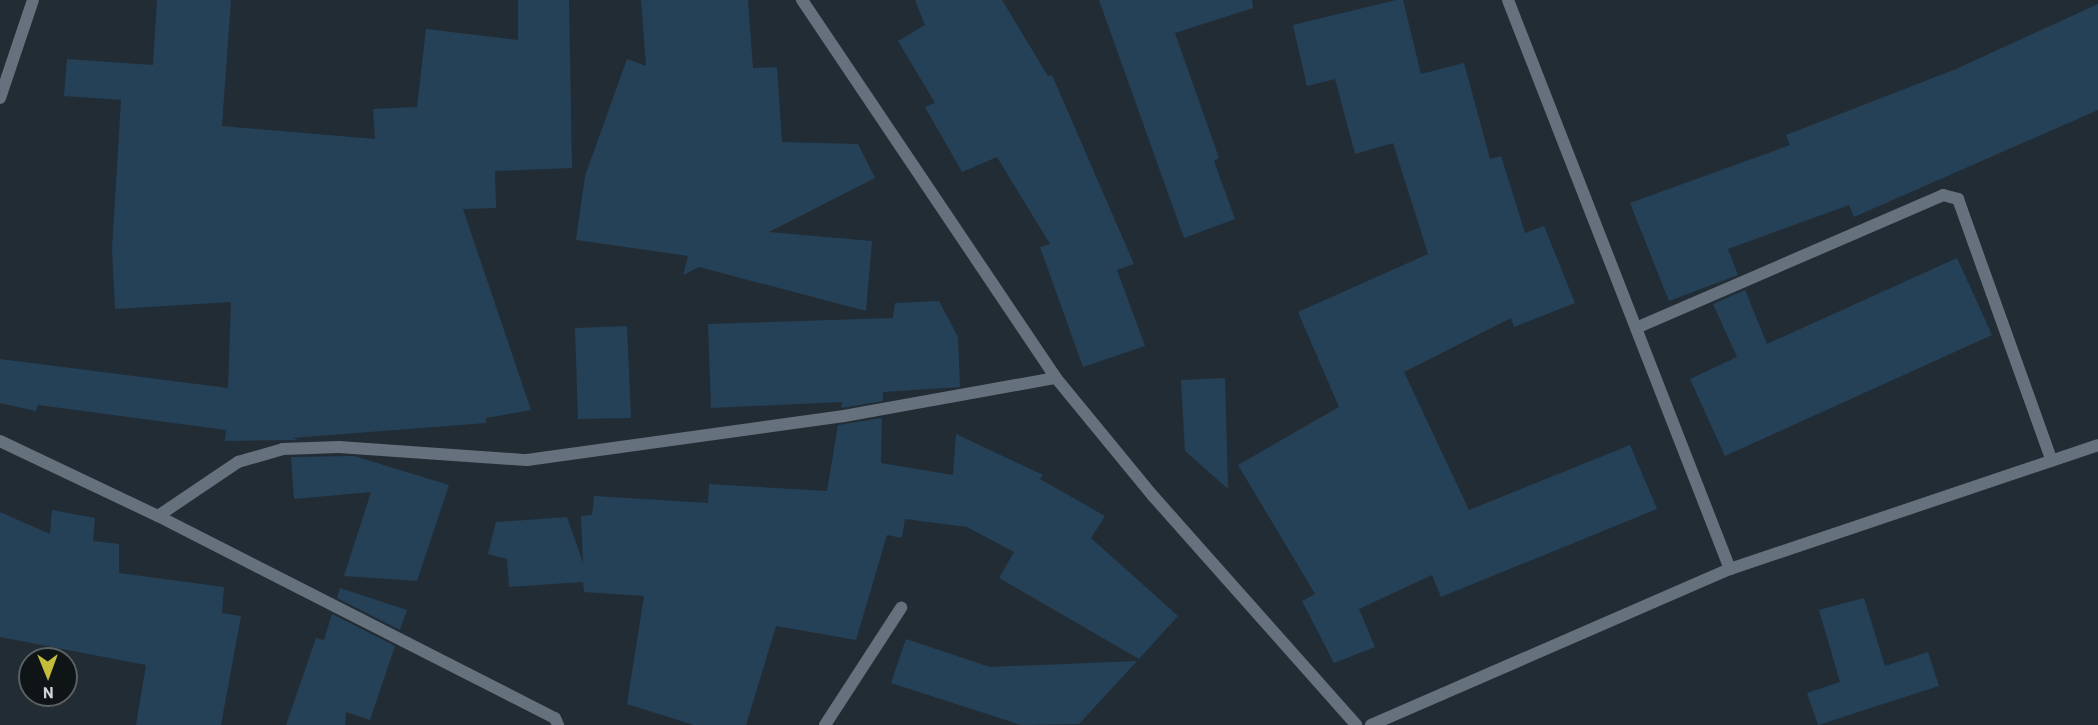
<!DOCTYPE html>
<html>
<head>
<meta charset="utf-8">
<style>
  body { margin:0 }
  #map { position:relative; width:2098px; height:725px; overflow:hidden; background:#222c34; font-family:Barlow,sans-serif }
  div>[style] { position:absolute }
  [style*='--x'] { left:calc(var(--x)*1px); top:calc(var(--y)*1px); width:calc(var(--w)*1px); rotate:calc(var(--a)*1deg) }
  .building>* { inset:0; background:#254158 }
  .lane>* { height:12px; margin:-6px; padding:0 6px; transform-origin:6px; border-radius:6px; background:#65717d }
  .street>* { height:12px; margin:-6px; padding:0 6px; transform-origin:6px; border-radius:6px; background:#65717d }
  span { translate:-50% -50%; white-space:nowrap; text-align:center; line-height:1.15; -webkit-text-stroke:5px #0f1417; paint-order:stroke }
  .north { position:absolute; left:18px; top:647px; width:60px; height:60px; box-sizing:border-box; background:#0f1417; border:2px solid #5b6165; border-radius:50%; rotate:179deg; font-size:16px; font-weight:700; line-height:24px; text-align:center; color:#ced4da }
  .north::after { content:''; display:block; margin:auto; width:21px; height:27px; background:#c4bc3d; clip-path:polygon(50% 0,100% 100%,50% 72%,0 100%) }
</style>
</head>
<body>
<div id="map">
  <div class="building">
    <i style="clip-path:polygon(157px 0,231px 0,222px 126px,375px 139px,373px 109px,417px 107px,426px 29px,518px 40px,518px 0,569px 0,572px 168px,495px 171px,496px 208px,463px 209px,531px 410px,486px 418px,486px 423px,292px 438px,299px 440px,225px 441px,226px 430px,38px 405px,36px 411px,0 403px,0 359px,228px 388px,231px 302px,115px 309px,112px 249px,121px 100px,64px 96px,67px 59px,153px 65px)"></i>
    <i style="clip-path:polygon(641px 0,748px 0,753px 68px,777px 67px,782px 142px,858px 144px,875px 178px,769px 232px,872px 241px,866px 311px,699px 267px,683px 275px,688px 256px,576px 240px,585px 176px,627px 59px,646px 66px)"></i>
    <i style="clip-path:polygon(915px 0,1002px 0,1048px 76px,1052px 75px,1134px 264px,1117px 270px,1145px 346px,1083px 367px,1040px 247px,1050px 244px,997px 157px,962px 172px,925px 107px,935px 103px,898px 41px,925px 25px)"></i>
    <i style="clip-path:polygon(1099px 0,1252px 0,1253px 8px,1175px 33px,1219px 158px,1214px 161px,1235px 219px,1184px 238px)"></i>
    <i style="clip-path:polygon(1396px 0,1403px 0,1421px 74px,1464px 63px,1490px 159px,1501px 156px,1525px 233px,1544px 226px,1575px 303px,1514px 327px,1511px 318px,1404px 372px,1469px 510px,1630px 445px,1657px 509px,1441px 597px,1432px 575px,1359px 609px,1375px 647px,1334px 663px,1302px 601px,1315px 594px,1238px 465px,1339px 407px,1298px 312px,1428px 254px,1393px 143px,1355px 154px,1335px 79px,1307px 86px,1293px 25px)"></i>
    <i style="clip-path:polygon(2098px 4px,2098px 110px,1854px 217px,1849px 205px,1728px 249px,1738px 275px,1669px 301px,1630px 203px,1790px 145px,1786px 135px,1956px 69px)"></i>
    <i style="clip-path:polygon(1957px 258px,1992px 335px,1725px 456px,1690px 379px,1737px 357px,1713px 304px,1745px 290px,1767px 344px)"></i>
    <i style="clip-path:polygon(939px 301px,958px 337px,960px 387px,883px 392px,883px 401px,841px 408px,842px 402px,711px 408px,708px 324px,893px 318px,895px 303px)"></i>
    <i style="clip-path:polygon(627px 326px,631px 418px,578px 419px,575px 328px)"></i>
    <i style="clip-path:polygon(1225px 378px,1228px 489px,1185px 451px,1181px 380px)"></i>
    <i style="clip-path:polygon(882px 418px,881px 463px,953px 475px,956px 434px,1043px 475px,1040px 479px,1105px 516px,1091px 538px,1178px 616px,1139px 659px,999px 578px,1014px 552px,967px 527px,905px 519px,902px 538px,887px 535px,856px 640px,776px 626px,746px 725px,694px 725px,627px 704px,644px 596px,584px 592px,583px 582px,509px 587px,507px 559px,488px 554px,496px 522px,567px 517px,583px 563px,581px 516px,592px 515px,594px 496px,708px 503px,709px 484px,827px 491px,838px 425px)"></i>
    <i style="clip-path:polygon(354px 456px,449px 485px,417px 581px,344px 576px,371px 492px,294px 499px,291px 457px)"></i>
    <i style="clip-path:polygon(52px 510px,95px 518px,93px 541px,119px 544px,119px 573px,224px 587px,222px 613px,241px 616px,221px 725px,136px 725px,146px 665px,0 637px,0 512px,50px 534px)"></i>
    <i style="clip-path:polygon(340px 588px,407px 610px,400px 630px,337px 598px)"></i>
    <i style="clip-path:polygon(1864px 598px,1885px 666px,1928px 652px,1939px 686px,1818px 725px,1807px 693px,1840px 682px,1819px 610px)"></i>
    <i style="clip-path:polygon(332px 614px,395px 646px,370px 720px,346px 712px,345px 725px,286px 725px,316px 638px,324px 640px)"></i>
    <i style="clip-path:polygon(906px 639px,990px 667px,1137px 661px,1079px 724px,1021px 725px,891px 683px)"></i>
  </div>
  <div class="lane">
    <i style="--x:0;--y:441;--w:175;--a:25.4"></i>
    <i style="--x:158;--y:516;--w:445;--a:27"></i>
    <i style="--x:555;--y:718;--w:8;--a:67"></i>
    <i style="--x:158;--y:516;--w:97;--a:-34"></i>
    <i style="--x:238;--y:462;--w:47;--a:-16.1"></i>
    <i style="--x:283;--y:449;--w:56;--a:-2"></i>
    <i style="--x:339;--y:447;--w:188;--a:4"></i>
    <i style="--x:527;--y:460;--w:320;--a:-7.9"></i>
    <i style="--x:844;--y:416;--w:215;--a:-10.2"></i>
    <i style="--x:825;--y:725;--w:140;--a:-57"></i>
  </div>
  <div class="street">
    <i style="--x:802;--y:0;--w:455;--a:56.1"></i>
    <i style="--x:1056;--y:378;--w:153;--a:50.6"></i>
    <i style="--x:1153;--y:496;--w:306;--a:48.4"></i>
    <i style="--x:1508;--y:0;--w:611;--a:68.69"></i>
    <i style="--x:0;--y:98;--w:103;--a:-71.4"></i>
    <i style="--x:1636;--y:328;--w:335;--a:-23.4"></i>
    <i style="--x:1943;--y:195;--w:16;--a:15"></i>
    <i style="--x:1958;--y:199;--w:278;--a:70.3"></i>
    <i style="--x:1371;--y:725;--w:391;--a:-23.5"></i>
    <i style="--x:1730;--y:569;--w:388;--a:-18.6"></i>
  </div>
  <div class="north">N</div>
</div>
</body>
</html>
